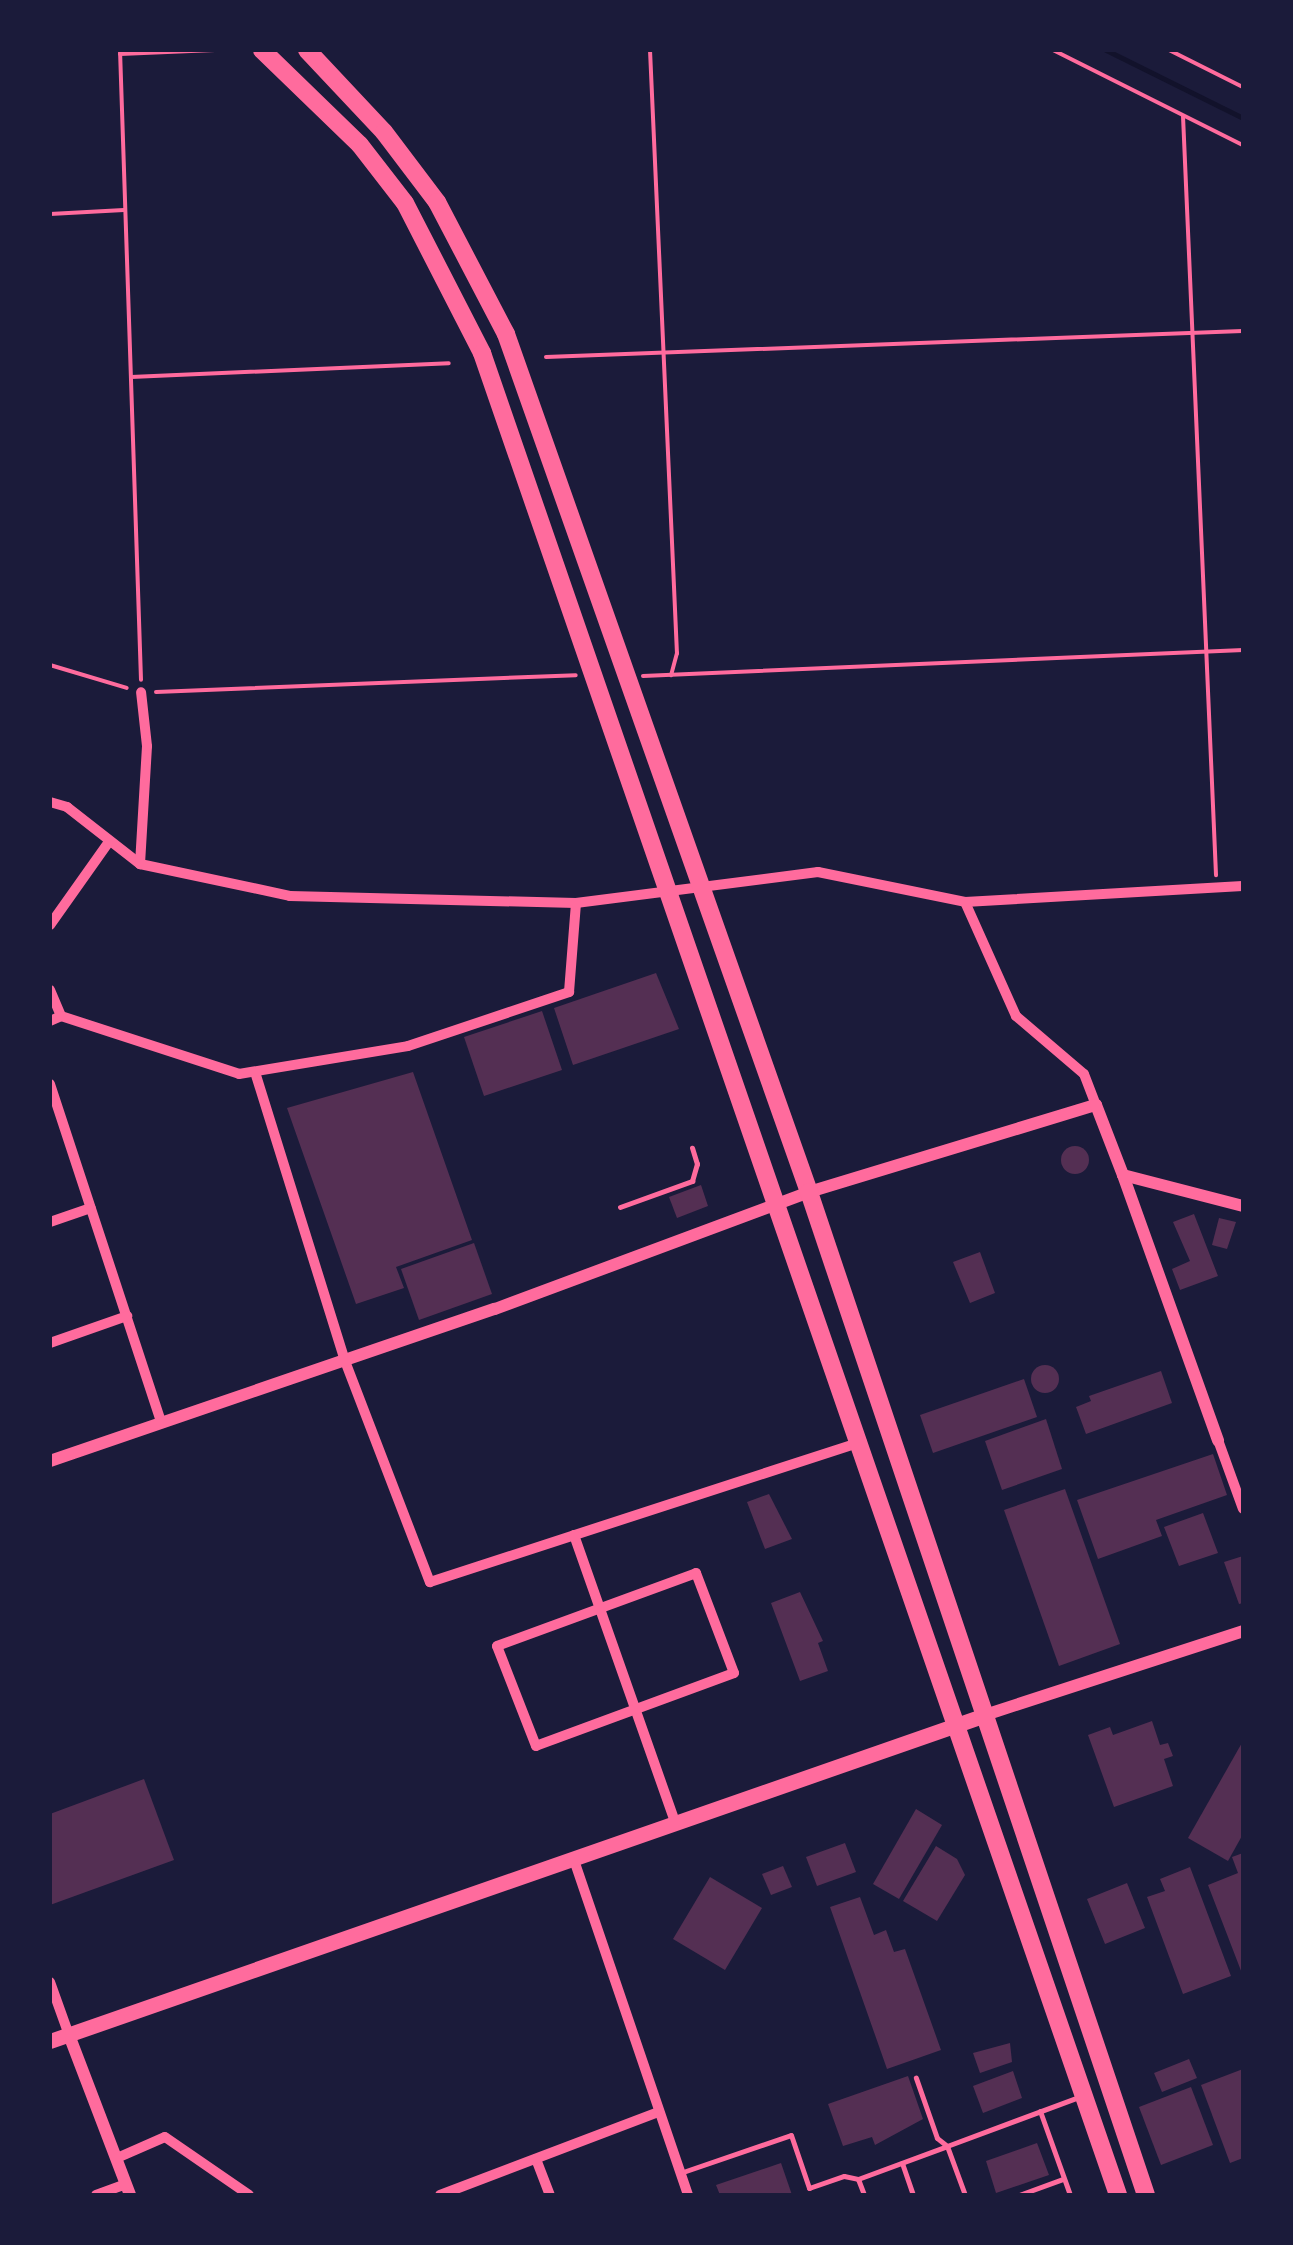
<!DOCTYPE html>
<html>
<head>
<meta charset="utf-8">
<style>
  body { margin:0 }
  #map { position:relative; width:1293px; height:2245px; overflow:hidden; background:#1b1b3a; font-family:Cabin,sans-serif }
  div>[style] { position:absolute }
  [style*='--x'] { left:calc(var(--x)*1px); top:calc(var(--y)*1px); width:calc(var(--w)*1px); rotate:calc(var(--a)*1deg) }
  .stream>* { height:5px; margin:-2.5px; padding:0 2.5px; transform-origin:2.5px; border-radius:2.5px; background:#12122b }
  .building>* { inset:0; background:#542f53 }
  .round { border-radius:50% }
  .path>* { height:4px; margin:-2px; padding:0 2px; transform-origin:2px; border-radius:2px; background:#ff6b9d }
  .service>* { height:5px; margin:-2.5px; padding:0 2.5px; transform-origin:2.5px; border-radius:2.5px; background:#ff6b9d }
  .minor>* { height:10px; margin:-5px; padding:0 5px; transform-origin:5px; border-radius:5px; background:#ff6b9d }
  .tertiary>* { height:12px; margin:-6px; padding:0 6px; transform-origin:6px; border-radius:6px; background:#ff6b9d }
  .primary>* { height:15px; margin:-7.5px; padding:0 7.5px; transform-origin:7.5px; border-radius:7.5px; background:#ff6b9d }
  .trunk>* { height:18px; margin:-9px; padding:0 9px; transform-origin:9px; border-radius:9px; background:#ff6b9d }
  span { translate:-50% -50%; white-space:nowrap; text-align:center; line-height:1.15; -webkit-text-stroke:10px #1b1b3a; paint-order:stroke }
  .frame { position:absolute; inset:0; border:52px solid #1b1b3a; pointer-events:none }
</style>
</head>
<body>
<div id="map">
  <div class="stream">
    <i style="--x:1106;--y:50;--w:153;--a:26.4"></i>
  </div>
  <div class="building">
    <i style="clip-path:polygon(656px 973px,679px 1029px,573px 1065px,554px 1008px)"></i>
    <i style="clip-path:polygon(542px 1011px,562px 1070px,484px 1096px,464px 1037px)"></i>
    <i style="clip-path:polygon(413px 1072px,472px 1240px,396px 1267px,404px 1288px,356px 1304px,287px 1108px)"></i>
    <i class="round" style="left:1061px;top:1146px;width:28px;height:28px"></i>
    <i style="clip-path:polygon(701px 1185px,708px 1206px,677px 1218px,669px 1197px)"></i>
    <i style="clip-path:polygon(1194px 1214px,1218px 1276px,1180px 1290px,1172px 1269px,1190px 1261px,1173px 1222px)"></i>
    <i style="clip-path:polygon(1219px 1218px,1236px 1222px,1227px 1249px,1212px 1245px)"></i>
    <i style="clip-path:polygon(474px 1243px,492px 1294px,419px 1320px,401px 1269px)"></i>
    <i style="clip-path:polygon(980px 1252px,995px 1293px,970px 1303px,953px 1262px)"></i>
    <i class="round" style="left:1031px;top:1365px;width:28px;height:28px"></i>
    <i style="clip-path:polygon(1161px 1371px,1172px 1403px,1086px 1434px,1076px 1407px,1091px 1401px,1089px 1396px)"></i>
    <i style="clip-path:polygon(1024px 1379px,1037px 1417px,933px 1453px,920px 1415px)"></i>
    <i style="clip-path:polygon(1046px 1419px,1062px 1469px,1002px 1490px,985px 1441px)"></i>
    <i style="clip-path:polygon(1213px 1454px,1227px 1495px,1156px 1520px,1162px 1536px,1098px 1559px,1077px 1500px)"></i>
    <i style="clip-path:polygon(1065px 1489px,1120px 1644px,1059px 1666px,1004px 1510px)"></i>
    <i style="clip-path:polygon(769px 1494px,792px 1539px,765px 1549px,747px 1502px)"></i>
    <i style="clip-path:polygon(1203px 1513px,1218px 1553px,1179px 1566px,1164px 1527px)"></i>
    <i style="clip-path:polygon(1243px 1556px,1243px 1603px,1239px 1604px,1224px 1562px)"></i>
    <i style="clip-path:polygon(800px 1592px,823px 1641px,818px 1643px,828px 1671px,800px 1681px,771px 1603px)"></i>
    <i style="clip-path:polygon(1152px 1721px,1160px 1745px,1168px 1743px,1173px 1756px,1164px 1759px,1173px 1786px,1114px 1807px,1088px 1735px,1110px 1727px,1113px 1735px)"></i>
    <i style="clip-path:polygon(1243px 1741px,1243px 1834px,1228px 1861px,1188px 1838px)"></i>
    <i style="clip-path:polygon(144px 1779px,174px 1860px,50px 1905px,50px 1814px)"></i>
    <i style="clip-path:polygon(916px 1809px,942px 1825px,899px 1899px,873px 1884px)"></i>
    <i style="clip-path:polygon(845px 1843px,856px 1872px,817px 1886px,806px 1857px)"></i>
    <i style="clip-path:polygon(936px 1846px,957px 1859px,965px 1875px,937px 1921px,903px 1901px)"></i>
    <i style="clip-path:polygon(1243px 1853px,1243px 1976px,1208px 1885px,1238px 1873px,1232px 1857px)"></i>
    <i style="clip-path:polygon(783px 1866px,792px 1887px,771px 1895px,762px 1874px)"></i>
    <i style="clip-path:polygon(1190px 1867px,1231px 1976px,1183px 1994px,1147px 1897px,1165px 1891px,1160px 1879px)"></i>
    <i style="clip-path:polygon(710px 1877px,762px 1908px,725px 1970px,673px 1939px)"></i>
    <i style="clip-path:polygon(1127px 1883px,1145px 1928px,1105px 1944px,1087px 1899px)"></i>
    <i style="clip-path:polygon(860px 1897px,874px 1935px,886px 1930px,894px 1952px,905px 1949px,941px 2050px,887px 2069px,830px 1907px)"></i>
    <i style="clip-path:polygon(1010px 2043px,1012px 2062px,980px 2073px,973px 2053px)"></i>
    <i style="clip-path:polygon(1189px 2059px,1197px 2078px,1162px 2092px,1154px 2073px)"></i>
    <i style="clip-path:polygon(1243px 2069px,1243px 2158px,1230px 2163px,1201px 2085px)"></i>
    <i style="clip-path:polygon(1013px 2071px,1022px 2098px,983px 2113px,973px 2086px)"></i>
    <i style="clip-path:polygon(908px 2076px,923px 2119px,875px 2145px,872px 2137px,843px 2146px,828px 2104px)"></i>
    <i style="clip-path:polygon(1191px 2087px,1213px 2145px,1161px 2165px,1139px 2107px)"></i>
    <i style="clip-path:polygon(1037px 2143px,1049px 2175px,996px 2193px,986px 2161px)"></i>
    <i style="clip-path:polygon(781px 2163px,792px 2195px,720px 2195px,716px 2185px)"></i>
  </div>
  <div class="path">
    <i style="--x:120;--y:50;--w:630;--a:88.09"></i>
    <i style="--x:650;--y:50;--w:604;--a:87.44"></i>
    <i style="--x:677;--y:653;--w:23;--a:105"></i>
    <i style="--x:1053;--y:50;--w:212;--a:26.6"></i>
    <i style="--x:1169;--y:50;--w:83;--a:26.6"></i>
    <i style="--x:120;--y:54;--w:95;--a:-2.4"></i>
    <i style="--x:1183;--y:116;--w:760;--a:87.51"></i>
    <i style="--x:50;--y:214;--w:74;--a:-3.1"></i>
    <i style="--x:546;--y:357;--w:697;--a:-2.14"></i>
    <i style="--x:131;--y:377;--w:318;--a:-2.5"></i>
    <i style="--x:50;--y:665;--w:80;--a:16.6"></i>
    <i style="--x:643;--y:676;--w:601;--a:-2.48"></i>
    <i style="--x:156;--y:692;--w:420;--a:-2.3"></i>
  </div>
  <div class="service">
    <i style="--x:620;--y:1207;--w:77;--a:-19.9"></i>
    <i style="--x:692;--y:1181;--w:18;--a:-74"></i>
    <i style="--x:697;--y:1164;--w:17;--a:-107"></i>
    <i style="--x:1040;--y:2111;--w:89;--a:70.3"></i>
    <i style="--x:902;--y:2163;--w:34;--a:71"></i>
    <i style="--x:680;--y:2173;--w:117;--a:-18.9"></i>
    <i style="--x:791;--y:2135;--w:56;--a:71.2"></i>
    <i style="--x:809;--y:2188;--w:37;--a:-19"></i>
    <i style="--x:844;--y:2176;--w:14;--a:12"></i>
    <i style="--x:858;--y:2179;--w:17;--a:69"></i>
    <i style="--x:858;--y:2179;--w:95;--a:-20.3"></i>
    <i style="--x:947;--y:2146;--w:13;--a:-141"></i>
    <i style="--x:937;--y:2138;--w:64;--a:-109.3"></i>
    <i style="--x:965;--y:2195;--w:52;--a:-110.2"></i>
    <i style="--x:947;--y:2146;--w:141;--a:-20.4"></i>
    <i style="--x:1019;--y:2195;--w:47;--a:-20"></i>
  </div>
  <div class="minor">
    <i style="--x:50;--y:802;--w:18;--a:16"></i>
    <i style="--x:67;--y:807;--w:93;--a:38"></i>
    <i style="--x:140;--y:864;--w:153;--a:12"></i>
    <i style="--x:290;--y:896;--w:286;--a:1.4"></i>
    <i style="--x:576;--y:903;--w:244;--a:-7.3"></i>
    <i style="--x:818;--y:872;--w:150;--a:11.5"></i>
    <i style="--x:965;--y:902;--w:278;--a:-3.3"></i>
    <i style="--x:140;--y:864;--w:118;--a:-86.6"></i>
    <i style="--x:147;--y:746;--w:54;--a:-96.3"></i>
    <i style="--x:965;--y:902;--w:125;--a:65.9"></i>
    <i style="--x:1016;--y:1016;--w:89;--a:40.5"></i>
    <i style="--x:1084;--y:1074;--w:33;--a:69"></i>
    <i style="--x:50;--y:925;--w:100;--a:-54.7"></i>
    <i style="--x:50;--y:990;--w:28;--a:67"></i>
    <i style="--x:50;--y:1021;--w:12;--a:-24"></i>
    <i style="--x:61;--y:1016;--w:187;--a:18"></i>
    <i style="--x:239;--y:1074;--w:171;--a:-9.4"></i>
    <i style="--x:408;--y:1046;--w:170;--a:-18.5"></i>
    <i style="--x:569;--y:992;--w:89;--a:-85.5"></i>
    <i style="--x:255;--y:1072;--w:303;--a:72.7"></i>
    <i style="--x:345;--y:1361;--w:237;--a:69"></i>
    <i style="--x:430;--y:1582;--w:454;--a:-18"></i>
    <i style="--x:50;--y:1084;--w:355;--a:71.8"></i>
    <i style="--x:50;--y:1222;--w:43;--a:-18.9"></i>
    <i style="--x:50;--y:1343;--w:82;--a:-19.3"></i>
    <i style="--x:1218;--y:1440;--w:73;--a:70.1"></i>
    <i style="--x:574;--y:1535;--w:306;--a:70.6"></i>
    <i style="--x:696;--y:1573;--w:107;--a:69.2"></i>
    <i style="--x:734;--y:1673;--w:211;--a:159.8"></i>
    <i style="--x:536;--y:1746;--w:107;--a:-111.3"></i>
    <i style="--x:497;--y:1646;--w:212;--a:-20.1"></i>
    <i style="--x:574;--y:1860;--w:354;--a:71.2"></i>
    <i style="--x:50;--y:1982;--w:56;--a:70.3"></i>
    <i style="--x:117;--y:2158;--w:52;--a:-23.6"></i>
    <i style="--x:165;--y:2137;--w:102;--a:34.6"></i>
    <i style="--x:536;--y:2159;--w:39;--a:69"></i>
    <i style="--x:96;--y:2195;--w:32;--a:-20"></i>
    <i style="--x:440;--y:2195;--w:234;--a:-20.8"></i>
  </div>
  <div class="tertiary">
    <i style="--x:1123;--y:1175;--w:282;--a:70.3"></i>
    <i style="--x:50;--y:1461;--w:470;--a:-18.9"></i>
    <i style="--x:495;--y:1309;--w:335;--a:-20.4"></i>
    <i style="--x:809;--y:1192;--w:300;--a:-16.9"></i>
    <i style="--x:1096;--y:1105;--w:75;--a:68.9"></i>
    <i style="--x:1123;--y:1175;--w:124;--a:14.5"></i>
    <i style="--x:985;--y:1715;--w:271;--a:-18"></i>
    <i style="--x:69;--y:2035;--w:171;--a:69.1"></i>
  </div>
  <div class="primary">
    <i style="--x:50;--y:2041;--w:990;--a:-19.22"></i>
  </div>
  <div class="trunk">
    <i style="--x:262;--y:50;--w:136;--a:44.1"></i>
    <i style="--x:360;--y:145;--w:73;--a:52.2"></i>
    <i style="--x:405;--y:203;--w:169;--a:62.8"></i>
    <i style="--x:482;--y:353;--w:1949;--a:70.95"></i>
    <i style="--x:307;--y:50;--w:112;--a:46.8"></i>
    <i style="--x:384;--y:132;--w:88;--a:52.9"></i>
    <i style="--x:437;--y:202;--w:149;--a:62.4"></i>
    <i style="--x:506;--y:334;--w:910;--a:70.55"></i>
    <i style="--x:809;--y:1192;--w:1058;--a:71.43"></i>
  </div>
  <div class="frame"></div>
</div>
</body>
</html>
